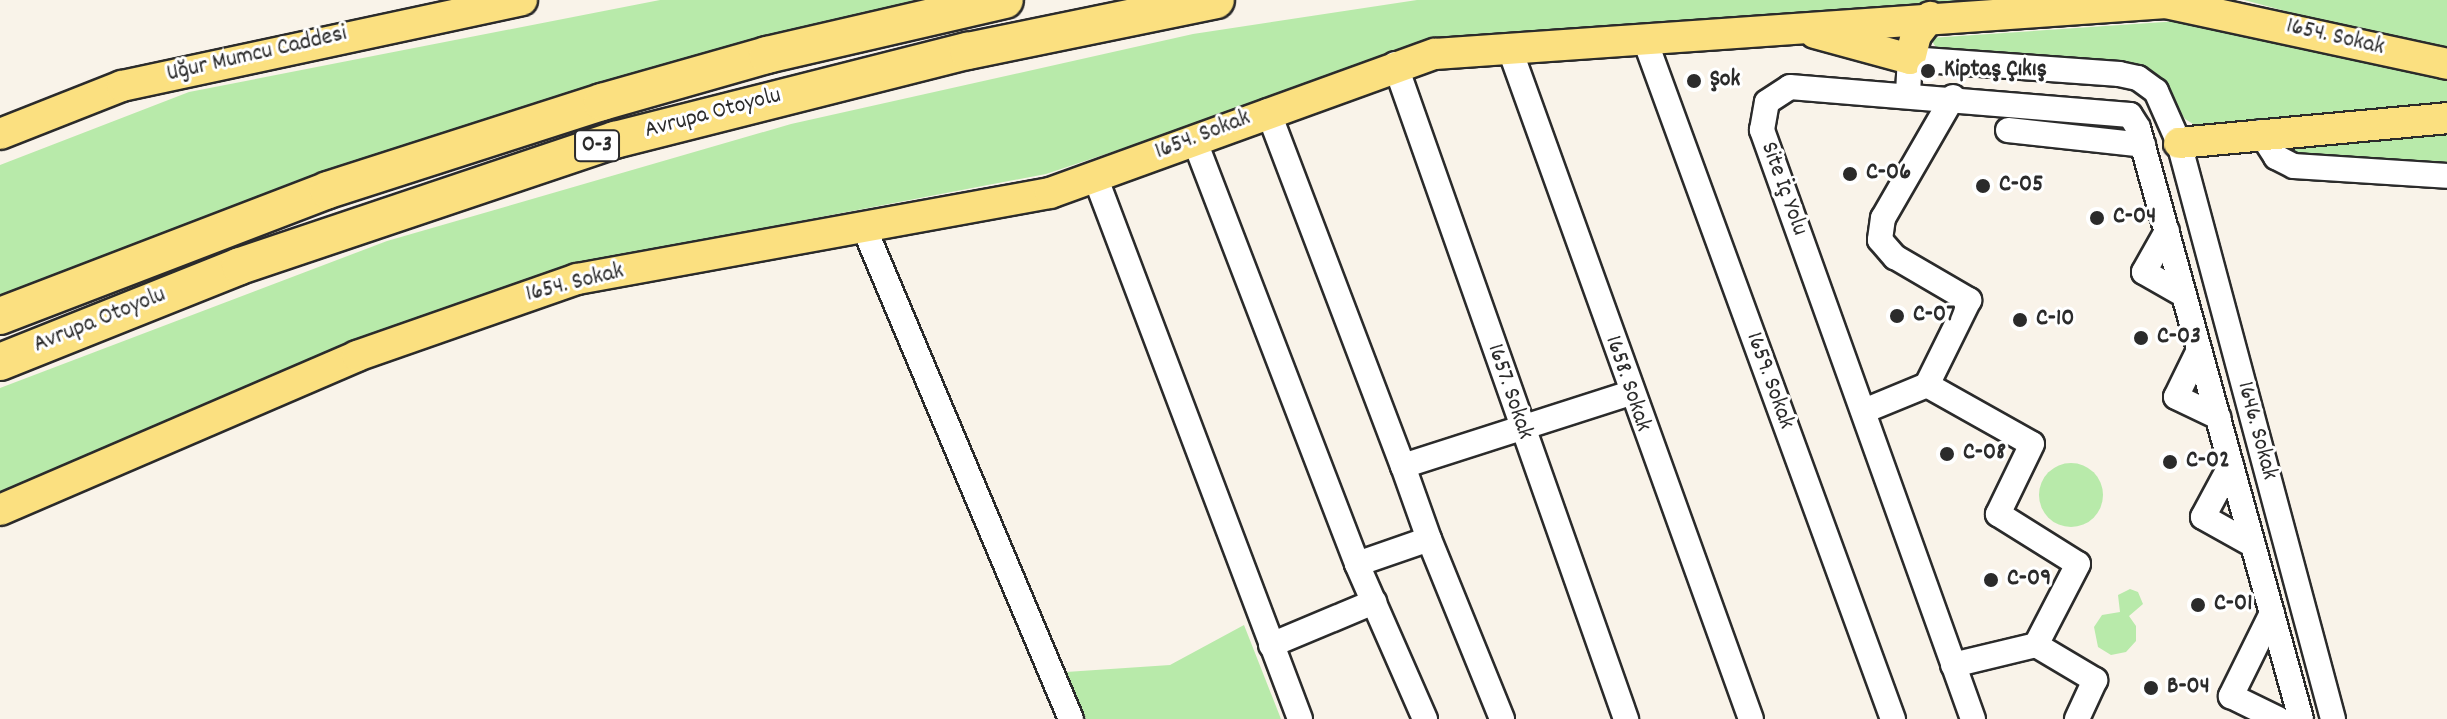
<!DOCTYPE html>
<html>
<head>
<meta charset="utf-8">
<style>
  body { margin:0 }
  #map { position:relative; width:2447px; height:719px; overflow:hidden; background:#f9f3e9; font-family:Dekko,sans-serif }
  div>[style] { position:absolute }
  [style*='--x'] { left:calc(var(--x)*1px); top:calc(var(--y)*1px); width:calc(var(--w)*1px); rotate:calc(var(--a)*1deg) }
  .green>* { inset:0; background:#b8eaaa }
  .round { border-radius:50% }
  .roads { filter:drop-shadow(2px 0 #2b2b2b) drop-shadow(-2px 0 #2b2b2b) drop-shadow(0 2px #2b2b2b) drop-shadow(0 -2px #2b2b2b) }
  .minor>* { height:24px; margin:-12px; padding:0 12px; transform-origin:12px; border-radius:12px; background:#fff }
  .major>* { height:30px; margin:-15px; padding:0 15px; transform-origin:15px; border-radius:15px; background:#fbe080 }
  .highway>* { height:36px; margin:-18px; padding:0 18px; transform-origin:18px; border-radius:18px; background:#fbe080 }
  .dots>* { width:22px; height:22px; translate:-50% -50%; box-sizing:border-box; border:4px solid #fff; border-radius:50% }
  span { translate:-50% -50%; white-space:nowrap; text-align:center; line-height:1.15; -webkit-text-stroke:6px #fff; paint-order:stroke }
  .shield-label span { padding:2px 6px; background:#fff; border:2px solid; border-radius:6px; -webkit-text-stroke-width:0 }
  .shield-label { font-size:22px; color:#2b2b2b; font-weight:700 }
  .street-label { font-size:24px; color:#2b2b2b }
  .poi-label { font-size:24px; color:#2b2b2b; font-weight:700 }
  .left { translate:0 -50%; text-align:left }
</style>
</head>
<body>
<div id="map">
  <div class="green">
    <i style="clip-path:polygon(660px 0,915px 0,584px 87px,295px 181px,0 299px,0 165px,189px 92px)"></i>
    <i style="clip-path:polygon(1417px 0,1981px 0,1422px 49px,1046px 174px,575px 264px,0 492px,0 388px,387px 241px,791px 124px,1193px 34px)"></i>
    <i style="clip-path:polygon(2244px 0,2447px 0,2447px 54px)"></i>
    <i style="clip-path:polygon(2179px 21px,2447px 79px,2447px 104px,2198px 127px,2185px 119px,2161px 80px,2116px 64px,1937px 49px,1930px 38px)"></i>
    <i style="clip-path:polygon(2447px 118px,2447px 176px,2357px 172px,2269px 150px)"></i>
    <i class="round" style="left:2039px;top:463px;width:64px;height:64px"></i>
    <i style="clip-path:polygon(2130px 589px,2138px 592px,2143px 604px,2129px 616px,2136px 626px,2136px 641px,2126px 652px,2111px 655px,2098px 647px,2094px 627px,2102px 615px,2120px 612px,2118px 595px)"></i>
    <i style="clip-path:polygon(1244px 625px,1281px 719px,1086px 719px,1066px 672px,1170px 665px)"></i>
  </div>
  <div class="roads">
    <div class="minor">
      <i style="--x:1646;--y:43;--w:720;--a:69.93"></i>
      <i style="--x:1509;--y:47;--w:714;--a:70.2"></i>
      <i style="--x:1395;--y:64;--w:695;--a:70.57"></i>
      <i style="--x:1908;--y:94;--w:35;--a:-87"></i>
      <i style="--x:1910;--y:59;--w:210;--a:4.1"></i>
      <i style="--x:2119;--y:74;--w:19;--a:12"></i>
      <i style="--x:2138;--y:78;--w:22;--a:36"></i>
      <i style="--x:2156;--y:91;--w:57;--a:66.1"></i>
      <i style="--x:2179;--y:143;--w:596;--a:75.03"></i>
      <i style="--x:1953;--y:97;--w:140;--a:120"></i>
      <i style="--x:1883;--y:218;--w:22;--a:98"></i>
      <i style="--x:1880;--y:240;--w:23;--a:49"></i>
      <i style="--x:1895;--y:257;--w:86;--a:30.2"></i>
      <i style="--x:1969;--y:300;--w:95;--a:116.3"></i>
      <i style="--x:1927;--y:385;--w:120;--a:29.3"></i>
      <i style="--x:2032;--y:444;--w:78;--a:115.9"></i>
      <i style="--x:1998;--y:514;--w:94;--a:32"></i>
      <i style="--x:2078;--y:564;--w:91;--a:117.4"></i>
      <i style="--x:2036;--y:645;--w:69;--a:30.7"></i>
      <i style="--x:2095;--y:680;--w:43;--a:114.8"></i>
      <i style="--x:1268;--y:111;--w:380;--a:69.2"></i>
      <i style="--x:2008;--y:130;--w:136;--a:6.3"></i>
      <i style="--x:2260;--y:132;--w:30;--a:57"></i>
      <i style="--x:2276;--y:157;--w:20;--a:27"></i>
      <i style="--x:2294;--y:166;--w:153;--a:3.7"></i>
      <i style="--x:1194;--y:139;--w:455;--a:69"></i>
      <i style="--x:1096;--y:179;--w:577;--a:69.3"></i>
      <i style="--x:865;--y:230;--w:531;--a:67.16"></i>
      <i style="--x:2167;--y:231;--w:47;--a:119.3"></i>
      <i style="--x:2144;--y:272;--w:46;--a:29.9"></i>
      <i style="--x:2199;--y:350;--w:52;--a:116.1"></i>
      <i style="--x:2176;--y:397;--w:47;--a:25.5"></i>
      <i style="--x:1864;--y:411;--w:68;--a:-22.4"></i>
      <i style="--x:2231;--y:465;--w:59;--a:118.3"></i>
      <i style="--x:2203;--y:517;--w:57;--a:29.2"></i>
      <i style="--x:1429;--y:539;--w:194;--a:67.9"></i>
      <i style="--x:2272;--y:613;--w:93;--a:116.3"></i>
      <i style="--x:2231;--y:696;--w:52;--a:26.1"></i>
      <i style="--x:1271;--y:645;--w:112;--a:-22.7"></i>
      <i style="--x:1953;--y:665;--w:85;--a:-13.5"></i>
      <i style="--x:1425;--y:719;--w:169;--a:-113.7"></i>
      <i style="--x:1357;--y:564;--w:76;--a:-19.1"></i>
      <i style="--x:1429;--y:539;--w:77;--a:-109.6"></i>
      <i style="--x:1403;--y:466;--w:238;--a:-17.8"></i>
      <i style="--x:1973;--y:719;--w:626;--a:-109.71"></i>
      <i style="--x:1762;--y:130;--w:28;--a:-80"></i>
      <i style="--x:1767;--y:102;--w:27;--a:-33"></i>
      <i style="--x:1790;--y:87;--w:341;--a:4.7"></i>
      <i style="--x:2130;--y:115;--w:15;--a:58"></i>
      <i style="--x:2138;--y:128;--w:613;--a:74.58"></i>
    </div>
    <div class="major">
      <i style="--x:1815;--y:33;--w:98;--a:15.3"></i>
      <i style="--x:1910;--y:59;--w:25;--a:-76"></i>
      <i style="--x:1916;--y:35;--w:23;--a:-52"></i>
      <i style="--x:0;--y:134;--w:131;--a:-21.5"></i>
      <i style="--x:122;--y:86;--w:409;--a:-12.1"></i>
      <i style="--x:2179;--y:143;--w:269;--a:-5.3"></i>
      <i style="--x:0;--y:510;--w:389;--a:-23.3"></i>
      <i style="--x:357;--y:356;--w:233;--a:-19.3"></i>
      <i style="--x:577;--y:279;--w:481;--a:-10.3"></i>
      <i style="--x:1050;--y:193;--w:409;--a:-19.9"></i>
      <i style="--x:1435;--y:54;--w:733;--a:-3.99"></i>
      <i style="--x:2166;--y:3;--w:288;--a:12.2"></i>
    </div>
    <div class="highway">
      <i style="--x:0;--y:316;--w:351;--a:-21"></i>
      <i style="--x:328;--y:190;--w:288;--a:-17.8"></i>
      <i style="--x:602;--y:102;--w:172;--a:-15.9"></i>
      <i style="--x:767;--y:55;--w:244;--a:-13"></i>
      <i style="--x:0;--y:362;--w:258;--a:-21.8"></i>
      <i style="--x:240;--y:266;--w:396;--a:-18.6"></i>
      <i style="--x:615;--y:140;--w:364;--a:-14.2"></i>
      <i style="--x:968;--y:51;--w:253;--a:-11.6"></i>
    </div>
  </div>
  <div class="dots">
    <i style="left:1928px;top:71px;background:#2b2b2b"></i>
    <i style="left:1694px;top:81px;background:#2b2b2b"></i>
    <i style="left:1850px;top:174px;background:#2b2b2b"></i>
    <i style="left:1983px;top:186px;background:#2b2b2b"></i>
    <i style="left:2097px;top:218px;background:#2b2b2b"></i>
    <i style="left:1897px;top:316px;background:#2b2b2b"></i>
    <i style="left:2020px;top:320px;background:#2b2b2b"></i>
    <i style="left:2141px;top:338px;background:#2b2b2b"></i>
    <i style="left:1947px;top:454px;background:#2b2b2b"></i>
    <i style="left:2170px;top:462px;background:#2b2b2b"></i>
    <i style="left:1991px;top:580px;background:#2b2b2b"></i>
    <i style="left:2198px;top:605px;background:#2b2b2b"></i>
    <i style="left:2151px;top:688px;background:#2b2b2b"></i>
  </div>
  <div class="shield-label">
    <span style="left:597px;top:146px">O-3</span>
  </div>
  <div class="street-label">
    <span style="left:2335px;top:38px;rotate:13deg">1654. Sokak</span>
    <span style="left:257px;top:55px;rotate:-13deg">Uğur Mumcu Caddesi</span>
    <span style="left:713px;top:114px;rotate:-15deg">Avrupa Otoyolu</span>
    <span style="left:1203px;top:136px;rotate:-21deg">1654. Sokak</span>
    <span style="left:1783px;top:189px;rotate:70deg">Site İç Yolu</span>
    <span style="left:575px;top:284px;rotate:-14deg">1654. Sokak</span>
    <span style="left:100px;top:321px;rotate:-22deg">Avrupa Otoyolu</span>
    <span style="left:1769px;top:381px;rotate:70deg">1659. Sokak</span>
    <span style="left:1627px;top:384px;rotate:71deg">1658. Sokak</span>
    <span style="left:1509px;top:392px;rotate:71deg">1657. Sokak</span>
    <span style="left:2256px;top:431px;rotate:75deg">1646. Sokak</span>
  </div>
  <div class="poi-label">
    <span class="left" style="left:1944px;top:71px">Kiptaş Çıkış</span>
    <span class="left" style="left:1710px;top:81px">Şok</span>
    <span class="left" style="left:1866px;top:174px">C-06</span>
    <span class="left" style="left:1999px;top:186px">C-05</span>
    <span class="left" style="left:2113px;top:218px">C-04</span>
    <span class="left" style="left:1913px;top:316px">C-07</span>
    <span class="left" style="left:2036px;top:320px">C-10</span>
    <span class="left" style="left:2157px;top:338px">C-03</span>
    <span class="left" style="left:1963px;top:454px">C-08</span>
    <span class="left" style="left:2186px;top:462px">C-02</span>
    <span class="left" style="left:2007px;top:580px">C-09</span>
    <span class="left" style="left:2214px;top:605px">C-01</span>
    <span class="left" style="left:2167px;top:688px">B-04</span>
  </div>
</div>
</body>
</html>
